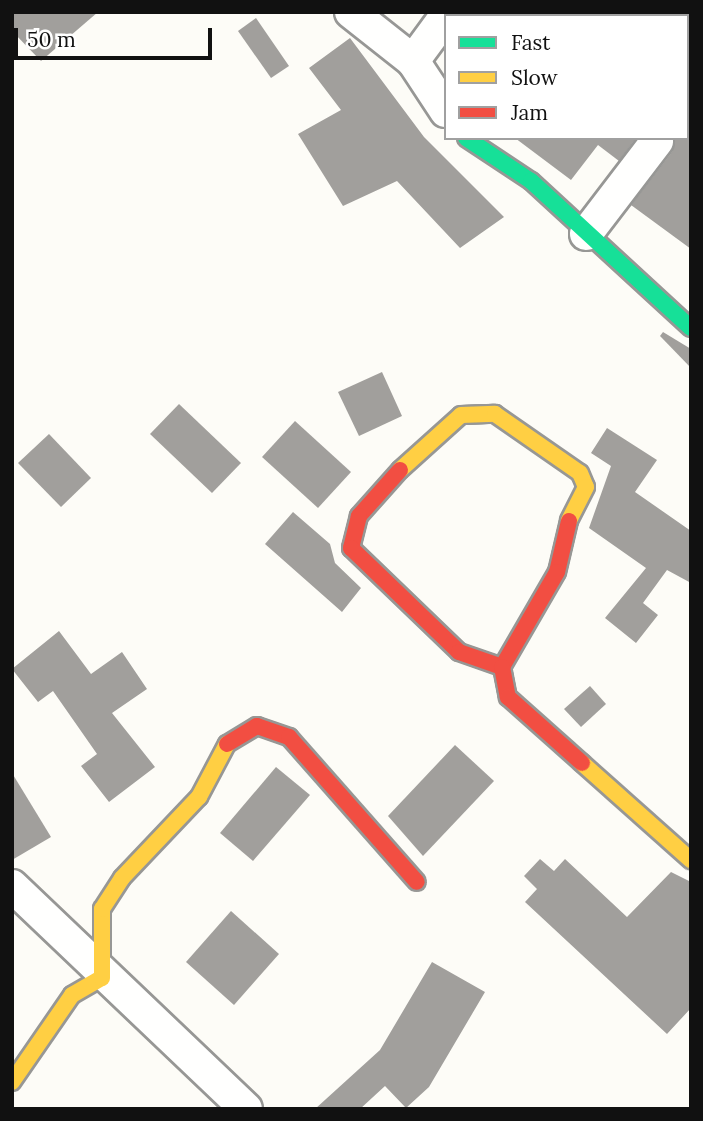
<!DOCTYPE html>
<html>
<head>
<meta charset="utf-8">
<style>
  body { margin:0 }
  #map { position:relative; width:703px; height:1121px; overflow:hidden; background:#fdfcf7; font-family:Lora,serif }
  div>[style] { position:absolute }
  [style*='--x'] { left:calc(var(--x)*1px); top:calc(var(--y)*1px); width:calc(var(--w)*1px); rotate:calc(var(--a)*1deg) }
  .building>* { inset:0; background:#a19f9c }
  .roads { filter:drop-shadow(2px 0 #979795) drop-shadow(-2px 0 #979795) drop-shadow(0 2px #979795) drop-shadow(0 -2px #979795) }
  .street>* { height:32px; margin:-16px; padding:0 16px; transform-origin:16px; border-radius:16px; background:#fffffe }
  .fast>* { height:16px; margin:-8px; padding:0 8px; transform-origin:8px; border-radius:8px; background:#16e098 }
  .slow>* { height:16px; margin:-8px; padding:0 8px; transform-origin:8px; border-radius:8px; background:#ffcf43 }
  .jam>* { height:16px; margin:-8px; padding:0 8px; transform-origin:8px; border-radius:8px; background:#f24e42 }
  span { translate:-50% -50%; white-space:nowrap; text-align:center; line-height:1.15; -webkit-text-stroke:7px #fff; paint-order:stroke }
  .frame { position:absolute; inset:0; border:14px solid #111; pointer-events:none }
  .legend { position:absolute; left:444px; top:14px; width:245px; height:126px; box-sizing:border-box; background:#fff; border:2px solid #a0a0a0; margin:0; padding:9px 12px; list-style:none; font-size:21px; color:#111 }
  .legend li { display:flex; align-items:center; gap:14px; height:35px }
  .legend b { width:35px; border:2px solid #a0a0a0 }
  .scale { position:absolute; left:14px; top:28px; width:198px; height:32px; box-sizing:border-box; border:4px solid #111; border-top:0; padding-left:9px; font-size:21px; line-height:24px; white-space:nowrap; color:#111; -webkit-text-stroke:5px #fff; paint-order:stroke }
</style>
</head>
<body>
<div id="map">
  <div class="building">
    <i style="clip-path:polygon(12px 12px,98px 12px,41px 61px,12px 31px)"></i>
    <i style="clip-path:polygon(256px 18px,289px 66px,271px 78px,238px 31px)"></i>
    <i style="clip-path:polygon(350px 38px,424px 137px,504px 217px,460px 248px,397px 181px,343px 206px,298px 134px,341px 110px,309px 68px)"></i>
    <i style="clip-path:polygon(515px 138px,636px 138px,619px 161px,598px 145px,571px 180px)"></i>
    <i style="clip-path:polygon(675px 138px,691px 138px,691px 249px,631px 205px,672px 152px)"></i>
    <i style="clip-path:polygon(663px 332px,691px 349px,691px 368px,660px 336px)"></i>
    <i style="clip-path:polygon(382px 372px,402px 416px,359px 436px,338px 392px)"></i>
    <i style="clip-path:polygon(179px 404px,241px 463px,212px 493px,150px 434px)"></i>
    <i style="clip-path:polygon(295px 421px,351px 472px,318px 508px,262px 457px)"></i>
    <i style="clip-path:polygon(607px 428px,657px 460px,635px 492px,691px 531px,691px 583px,667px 570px,643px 603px,658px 615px,636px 643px,605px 618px,646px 568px,589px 528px,611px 466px,591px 453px)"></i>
    <i style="clip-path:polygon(49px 434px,91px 478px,61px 507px,18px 463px)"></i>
    <i style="clip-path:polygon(293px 512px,330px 544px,335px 563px,361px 588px,342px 612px,265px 544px)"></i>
    <i style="clip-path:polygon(59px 631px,91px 674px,122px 652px,147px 689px,112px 713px,155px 767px,109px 802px,81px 766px,97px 754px,53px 691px,38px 702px,12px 669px)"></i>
    <i style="clip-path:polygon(590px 686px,606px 704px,581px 727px,564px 709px)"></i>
    <i style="clip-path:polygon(455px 745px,494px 781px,423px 856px,388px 816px)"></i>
    <i style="clip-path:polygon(276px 767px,310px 795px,253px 861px,220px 833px)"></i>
    <i style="clip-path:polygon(12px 773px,51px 837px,12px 860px)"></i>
    <i style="clip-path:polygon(540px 859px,554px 871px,565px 859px,627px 917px,671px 872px,691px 882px,691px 1008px,667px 1034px,525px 902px,537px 889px,524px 876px)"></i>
    <i style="clip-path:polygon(231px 911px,279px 954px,234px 1005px,186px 962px)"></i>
    <i style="clip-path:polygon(432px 962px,485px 992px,429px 1087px,406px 1108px,385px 1086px,360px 1109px,315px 1109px,380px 1050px)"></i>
  </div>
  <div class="roads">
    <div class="street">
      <i style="--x:351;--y:12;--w:79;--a:38.3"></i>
      <i style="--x:446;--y:16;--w:56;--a:126.3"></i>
      <i style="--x:413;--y:61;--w:60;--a:56.6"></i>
      <i style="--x:586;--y:234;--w:117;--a:-52.6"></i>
      <i style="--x:12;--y:886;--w:323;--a:43.6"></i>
    </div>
    <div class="fast">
      <i style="--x:466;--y:138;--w:78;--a:33.5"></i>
      <i style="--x:531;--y:181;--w:217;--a:42.6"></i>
    </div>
    <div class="slow">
      <i style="--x:400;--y:470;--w:82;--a:-42"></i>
      <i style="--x:461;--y:415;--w:34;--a:-2"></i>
      <i style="--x:495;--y:414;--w:103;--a:34.8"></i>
      <i style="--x:580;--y:473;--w:15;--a:67"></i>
      <i style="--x:586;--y:487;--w:38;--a:117"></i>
      <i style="--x:582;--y:763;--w:146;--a:41.7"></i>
      <i style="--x:12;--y:1082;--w:106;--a:-55.4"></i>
      <i style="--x:72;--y:995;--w:34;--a:-30"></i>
      <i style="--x:102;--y:978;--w:69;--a:-90"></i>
      <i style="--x:102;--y:909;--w:37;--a:-57"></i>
      <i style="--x:122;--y:878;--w:112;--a:-46.5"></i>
      <i style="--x:199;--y:797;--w:60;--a:-62.2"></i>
    </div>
    <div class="jam">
      <i style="--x:400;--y:470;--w:62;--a:131.7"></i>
      <i style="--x:359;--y:516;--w:33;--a:104"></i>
      <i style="--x:351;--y:548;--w:150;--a:43.9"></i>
      <i style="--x:459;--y:652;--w:46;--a:19.2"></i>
      <i style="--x:569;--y:521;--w:52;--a:103.2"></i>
      <i style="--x:557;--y:572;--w:110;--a:120.1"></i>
      <i style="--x:502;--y:667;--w:31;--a:79"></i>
      <i style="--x:508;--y:697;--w:99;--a:41.7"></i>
      <i style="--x:227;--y:744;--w:35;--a:-31"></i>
      <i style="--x:257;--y:726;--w:34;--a:19"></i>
      <i style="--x:289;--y:737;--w:193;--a:48.6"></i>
    </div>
  </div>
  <div class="frame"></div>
  <ul class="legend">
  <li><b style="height:9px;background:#16e098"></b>Fast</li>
  <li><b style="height:9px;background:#ffcf43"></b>Slow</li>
  <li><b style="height:9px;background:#f24e42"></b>Jam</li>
  </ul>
  <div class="scale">50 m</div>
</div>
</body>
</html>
